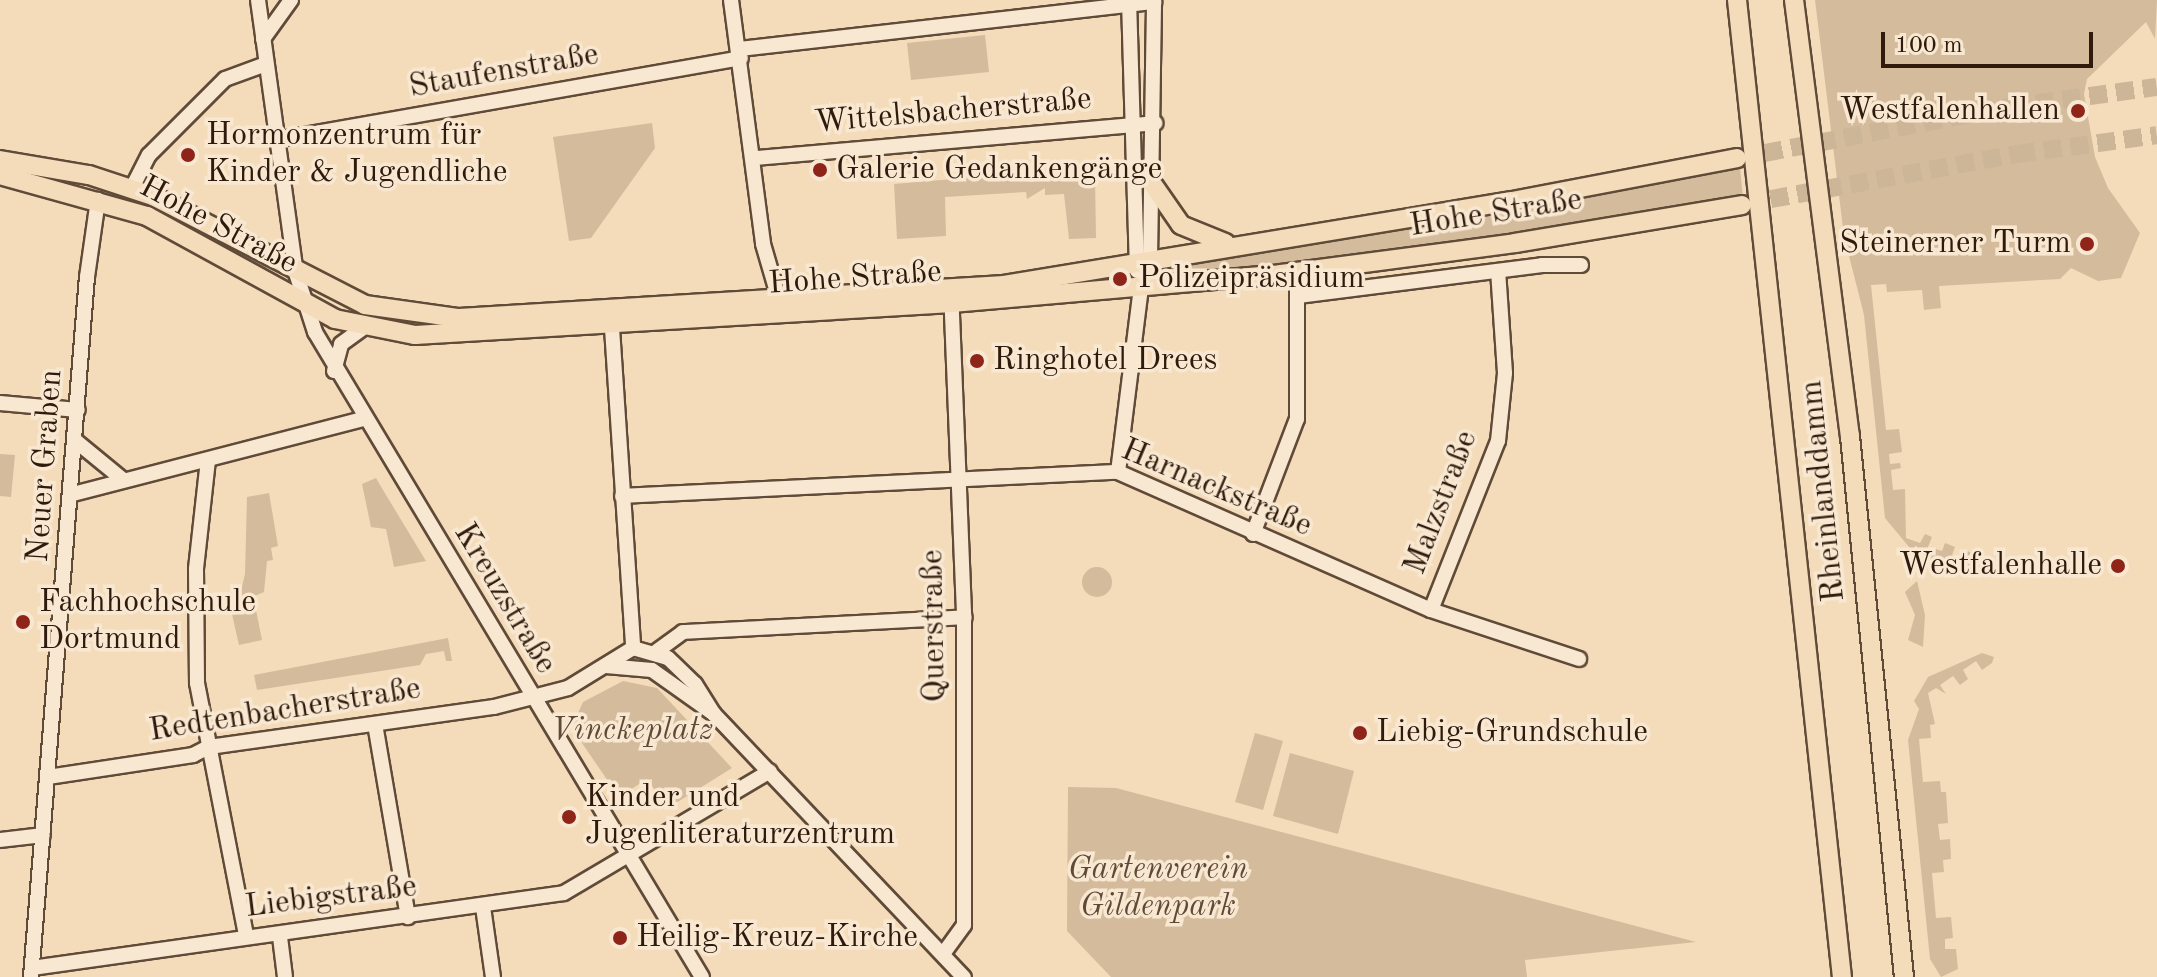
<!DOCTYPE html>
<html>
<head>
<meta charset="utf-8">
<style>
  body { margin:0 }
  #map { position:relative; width:2157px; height:977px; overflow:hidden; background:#f4dcba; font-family:"Old Standard TT",serif }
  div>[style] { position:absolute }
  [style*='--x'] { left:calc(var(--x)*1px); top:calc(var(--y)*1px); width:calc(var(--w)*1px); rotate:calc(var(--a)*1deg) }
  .green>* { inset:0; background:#d3bb9c }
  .round { border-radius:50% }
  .major-tunnel>* { height:18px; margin-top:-9px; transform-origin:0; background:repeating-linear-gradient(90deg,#cdb597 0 18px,transparent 0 27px) }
  .roads { filter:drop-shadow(2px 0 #604a38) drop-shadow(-2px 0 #604a38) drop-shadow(0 2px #604a38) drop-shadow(0 -2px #604a38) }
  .minor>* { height:14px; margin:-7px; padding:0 7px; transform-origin:7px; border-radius:7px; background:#f8e8d2 }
  .major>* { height:18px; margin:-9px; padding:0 9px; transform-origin:9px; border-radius:9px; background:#f4dcba }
  .dots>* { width:22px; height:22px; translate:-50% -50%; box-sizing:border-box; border:4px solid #f8e8d2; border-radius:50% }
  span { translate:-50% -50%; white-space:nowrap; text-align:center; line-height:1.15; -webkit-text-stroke:7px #f8e8d2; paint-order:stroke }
  .street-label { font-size:32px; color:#2f1a0c }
  .poi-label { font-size:32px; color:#2f1a0c }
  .right { translate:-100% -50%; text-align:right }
  .left { translate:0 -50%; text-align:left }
  .park-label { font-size:32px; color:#604a37; font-style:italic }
  .scale { position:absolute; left:1881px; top:32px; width:212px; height:36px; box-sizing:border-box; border:4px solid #2f1a0c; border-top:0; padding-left:10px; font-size:24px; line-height:28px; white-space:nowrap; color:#2f1a0c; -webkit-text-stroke:6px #f8e8d2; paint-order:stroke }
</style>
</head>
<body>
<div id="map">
  <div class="green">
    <i style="clip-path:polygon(1815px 0,2157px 0,2155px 39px,2146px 22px,2087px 79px,2084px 94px,2095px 157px,2108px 188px,2140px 233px,2121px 278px,2098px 281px,2071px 268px,2060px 279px,1939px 286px,1941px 308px,1924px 310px,1922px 290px,1887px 292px,1886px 284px,1871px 285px,1886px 430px,1899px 429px,1902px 452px,1889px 454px,1890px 464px,1900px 463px,1901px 468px,1891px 470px,1893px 490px,1905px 489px,1906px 538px,1920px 543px,1925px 534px,1932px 537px,1926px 552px,1914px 553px,1885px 518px,1864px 315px,1844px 236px)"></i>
    <i style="clip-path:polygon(985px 35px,989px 72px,911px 80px,907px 43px)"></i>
    <i style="clip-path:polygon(652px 123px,655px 148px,591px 238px,569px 241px,553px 137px)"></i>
    <i style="clip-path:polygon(1740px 168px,1743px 197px,1383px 255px,1190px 275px,1188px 259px)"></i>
    <i style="clip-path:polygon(1060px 170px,1060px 175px,1095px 178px,1096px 238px,1069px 239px,1064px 194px,1045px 195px,1045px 188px,1027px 199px,1026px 192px,945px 197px,946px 236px,897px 239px,894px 184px)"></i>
    <i style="clip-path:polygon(137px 197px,266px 264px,267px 272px,202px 233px,131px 202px)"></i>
    <i style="clip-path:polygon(0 454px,15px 455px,11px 497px,0 496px)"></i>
    <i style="clip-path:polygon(376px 478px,383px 490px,426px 561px,394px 567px,386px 529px,371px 527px,362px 484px)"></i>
    <i style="clip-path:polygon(269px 493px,278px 546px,271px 548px,273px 560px,267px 561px,264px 592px,238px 603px,245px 574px,247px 497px)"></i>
    <i style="clip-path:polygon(1945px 543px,1955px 547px,1952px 555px,1961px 559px,1965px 550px,1974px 554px,1970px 563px,1980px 566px,1984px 558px,2008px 573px,1925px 564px,1932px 548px,1942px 551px)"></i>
    <i class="round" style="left:1082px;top:567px;width:30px;height:30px"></i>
    <i style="clip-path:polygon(1917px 581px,1925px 615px,1923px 647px,1908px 640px,1915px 615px,1905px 592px)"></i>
    <i style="clip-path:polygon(255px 605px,262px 640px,239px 645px,231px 610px)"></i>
    <i style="clip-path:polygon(448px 638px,452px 661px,446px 661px,444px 651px,426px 654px,420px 665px,257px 690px,254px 675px)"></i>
    <i style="clip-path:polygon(1982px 653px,1994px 657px,1992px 663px,1982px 670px,1976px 661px,1963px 670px,1968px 679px,1960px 685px,1953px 676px,1940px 685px,1946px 694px,1936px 688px,1928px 693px,1935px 724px,1930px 725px,1931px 738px,1919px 739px,1923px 782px,1940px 781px,1941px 792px,1946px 792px,1948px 823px,1938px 824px,1940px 840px,1950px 839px,1951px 859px,1943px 860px,1944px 872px,1932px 873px,1936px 918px,1951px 917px,1953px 938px,1945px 939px,1945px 949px,1956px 949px,1958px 969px,1941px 977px,1930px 959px,1908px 740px,1919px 709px,1914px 701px,1928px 677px)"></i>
    <i style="clip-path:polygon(623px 681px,657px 688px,732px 768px,668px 808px,647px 779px,619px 797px,575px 733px,574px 722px,583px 702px)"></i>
    <i style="clip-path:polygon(1255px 733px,1283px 741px,1263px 810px,1235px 802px)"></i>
    <i style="clip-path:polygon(1290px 753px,1354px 771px,1338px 834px,1273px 816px)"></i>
    <i style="clip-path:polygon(1068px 787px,1116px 788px,1696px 942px,1525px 960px,1527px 977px,1111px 977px,1067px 931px)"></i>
  </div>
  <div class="major-tunnel">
    <i style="--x:1738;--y:158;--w:276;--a:-10.7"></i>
    <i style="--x:2009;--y:107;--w:149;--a:-7.7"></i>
    <i style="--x:1744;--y:204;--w:278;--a:-10.4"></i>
    <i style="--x:2017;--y:154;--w:141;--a:-7.7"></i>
  </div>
  <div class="roads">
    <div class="minor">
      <i style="--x:258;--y:0;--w:276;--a:82.1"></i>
      <i style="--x:296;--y:273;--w:62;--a:72.1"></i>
      <i style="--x:315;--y:332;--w:752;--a:59.04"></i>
      <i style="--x:731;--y:0;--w:246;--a:82.5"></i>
      <i style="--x:763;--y:244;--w:65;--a:73.8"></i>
      <i style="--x:1129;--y:0;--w:271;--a:88.3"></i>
      <i style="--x:263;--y:39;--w:48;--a:-54.3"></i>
      <i style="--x:740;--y:49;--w:417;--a:-6.5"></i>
      <i style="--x:276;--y:140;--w:472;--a:-10"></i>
      <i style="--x:756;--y:158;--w:401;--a:-5"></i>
      <i style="--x:132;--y:188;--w:37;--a:-63"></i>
      <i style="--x:149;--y:155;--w:107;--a:-45"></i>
      <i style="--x:225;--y:79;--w:44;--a:-20.1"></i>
      <i style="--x:1298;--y:296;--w:246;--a:-7.2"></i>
      <i style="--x:1542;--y:265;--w:39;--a:0"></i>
      <i style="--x:611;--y:313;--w:336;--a:86.2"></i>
      <i style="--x:334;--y:371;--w:28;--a:-75"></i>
      <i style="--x:341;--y:344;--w:26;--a:-36"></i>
      <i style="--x:0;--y:403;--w:78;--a:5.1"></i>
      <i style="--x:77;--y:442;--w:57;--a:39.3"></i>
      <i style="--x:208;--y:460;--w:110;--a:96.3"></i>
      <i style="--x:196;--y:569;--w:114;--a:89.5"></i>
      <i style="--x:197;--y:683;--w:258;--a:79"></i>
      <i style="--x:1118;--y:472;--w:185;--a:-82.9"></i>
      <i style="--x:1141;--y:288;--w:30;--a:-73"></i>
      <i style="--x:1150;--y:259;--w:259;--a:-89.1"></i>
      <i style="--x:73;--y:494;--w:300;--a:-14.5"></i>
      <i style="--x:622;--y:496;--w:497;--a:-2.8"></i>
      <i style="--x:1118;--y:472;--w:342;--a:23.8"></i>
      <i style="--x:1431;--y:610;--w:156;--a:18.3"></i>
      <i style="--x:1253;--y:534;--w:123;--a:-69.1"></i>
      <i style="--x:1297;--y:419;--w:147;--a:-90"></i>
      <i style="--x:1431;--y:610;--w:182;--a:-68.4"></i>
      <i style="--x:1498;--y:441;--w:68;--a:-84.1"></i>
      <i style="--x:1505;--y:373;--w:102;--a:-93.9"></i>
      <i style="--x:657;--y:651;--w:32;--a:-36"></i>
      <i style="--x:683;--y:632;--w:282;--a:-3"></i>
      <i style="--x:606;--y:666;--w:46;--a:5"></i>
      <i style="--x:652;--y:670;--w:76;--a:35.4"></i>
      <i style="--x:714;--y:714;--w:363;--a:46.5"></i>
      <i style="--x:375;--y:724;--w:196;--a:80.3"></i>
      <i style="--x:48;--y:777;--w:147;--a:-8.6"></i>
      <i style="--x:193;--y:755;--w:18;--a:-27"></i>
      <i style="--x:209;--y:747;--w:288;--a:-8"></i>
      <i style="--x:494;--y:707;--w:76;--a:-14.4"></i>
      <i style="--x:568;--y:688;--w:76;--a:-31.6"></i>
      <i style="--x:633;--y:648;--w:36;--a:16"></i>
      <i style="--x:668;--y:658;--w:37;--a:44"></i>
      <i style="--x:695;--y:684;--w:36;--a:58"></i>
      <i style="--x:0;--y:840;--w:43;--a:-6.6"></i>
      <i style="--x:483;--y:907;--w:71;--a:81.9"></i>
      <i style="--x:280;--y:937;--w:40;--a:82.9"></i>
      <i style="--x:943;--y:954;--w:36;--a:-54"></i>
      <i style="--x:964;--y:925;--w:312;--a:-90"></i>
      <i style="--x:964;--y:613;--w:319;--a:-92.3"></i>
      <i style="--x:32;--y:968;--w:537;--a:-8.02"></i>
      <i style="--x:564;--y:893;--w:239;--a:-30.6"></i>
      <i style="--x:31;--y:977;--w:702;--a:-85.43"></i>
      <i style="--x:87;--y:277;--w:78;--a:-81.9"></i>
    </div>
    <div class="major">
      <i style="--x:1737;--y:0;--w:983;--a:83.87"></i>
      <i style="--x:1794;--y:0;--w:440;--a:82.7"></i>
      <i style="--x:1850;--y:436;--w:544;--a:84.3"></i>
      <i style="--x:0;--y:160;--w:90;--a:9.6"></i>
      <i style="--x:89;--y:175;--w:67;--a:18.2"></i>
      <i style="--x:153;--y:196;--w:238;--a:27.2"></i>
      <i style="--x:365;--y:305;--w:95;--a:7.9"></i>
      <i style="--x:459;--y:318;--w:546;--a:-3.47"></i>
      <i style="--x:1004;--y:285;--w:515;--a:-9.39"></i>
      <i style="--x:1512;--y:201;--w:229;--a:-10.8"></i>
      <i style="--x:0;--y:175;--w:153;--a:15.6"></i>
      <i style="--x:147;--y:216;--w:214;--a:28.7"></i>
      <i style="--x:335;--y:319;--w:82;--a:11.3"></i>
      <i style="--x:415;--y:335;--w:538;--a:-3.41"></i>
      <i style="--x:952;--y:303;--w:330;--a:-5"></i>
      <i style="--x:1281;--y:274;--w:236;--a:-7.5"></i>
      <i style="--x:1515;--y:243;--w:230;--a:-9.5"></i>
      <i style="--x:1154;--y:186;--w:47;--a:55.3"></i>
      <i style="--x:1181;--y:225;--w:48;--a:22.2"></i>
    </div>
  </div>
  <div class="dots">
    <i style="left:2078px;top:111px;background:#8f2418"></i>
    <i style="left:188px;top:155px;background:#8f2418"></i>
    <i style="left:820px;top:170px;background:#8f2418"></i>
    <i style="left:2087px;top:244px;background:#8f2418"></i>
    <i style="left:1120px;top:279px;background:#8f2418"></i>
    <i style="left:977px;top:361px;background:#8f2418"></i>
    <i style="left:2118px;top:566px;background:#8f2418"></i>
    <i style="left:23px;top:622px;background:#8f2418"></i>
    <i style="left:1360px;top:733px;background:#8f2418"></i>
    <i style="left:569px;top:817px;background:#8f2418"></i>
    <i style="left:620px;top:938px;background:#8f2418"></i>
  </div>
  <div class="street-label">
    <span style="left:504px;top:72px;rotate:-10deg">Staufenstraße</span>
    <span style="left:953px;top:112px;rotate:-5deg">Wittelsbacherstraße</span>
    <span style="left:1496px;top:214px;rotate:-9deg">Hohe Straße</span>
    <span style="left:218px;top:226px;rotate:28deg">Hohe Straße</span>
    <span style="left:855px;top:279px;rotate:-4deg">Hohe Straße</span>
    <span style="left:46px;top:466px;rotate:-86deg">Neuer Graben</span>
    <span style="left:1216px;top:489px;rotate:23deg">Harnackstraße</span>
    <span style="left:1824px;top:491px;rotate:-96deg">Rheinlanddamm</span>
    <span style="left:1442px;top:503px;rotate:-69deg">Malzstraße</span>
    <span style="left:504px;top:599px;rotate:59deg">Kreuzstraße</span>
    <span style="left:935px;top:626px;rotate:-91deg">Querstraße</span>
    <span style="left:285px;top:711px;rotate:-9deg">Redtenbacherstraße</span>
    <span style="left:331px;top:898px;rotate:-7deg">Liebigstraße</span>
  </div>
  <div class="poi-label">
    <span class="right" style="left:2060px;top:111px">Westfalenhallen</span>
    <span class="left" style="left:206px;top:155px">Hormonzentrum für<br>Kinder &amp; Jugendliche</span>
    <span class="left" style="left:836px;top:170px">Galerie Gedankengänge</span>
    <span class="right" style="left:2071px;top:244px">Steinerner Turm</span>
    <span class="left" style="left:1138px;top:279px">Polizeipräsidium</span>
    <span class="left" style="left:993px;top:361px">Ringhotel Drees</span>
    <span class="right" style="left:2102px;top:566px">Westfalenhalle</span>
    <span class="left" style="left:39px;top:622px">Fachhochschule<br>Dortmund</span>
    <span class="left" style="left:1376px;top:733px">Liebig-Grundschule</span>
    <span class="left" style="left:585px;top:817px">Kinder und<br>Jugenliteraturzentrum</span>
    <span class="left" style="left:636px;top:938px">Heilig-Kreuz-Kirche</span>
  </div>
  <div class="park-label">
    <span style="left:632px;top:731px">Vinckeplatz</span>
    <span style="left:1158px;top:889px">Gartenverein<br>Gildenpark</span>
  </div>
  <div class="scale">100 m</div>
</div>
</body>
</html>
